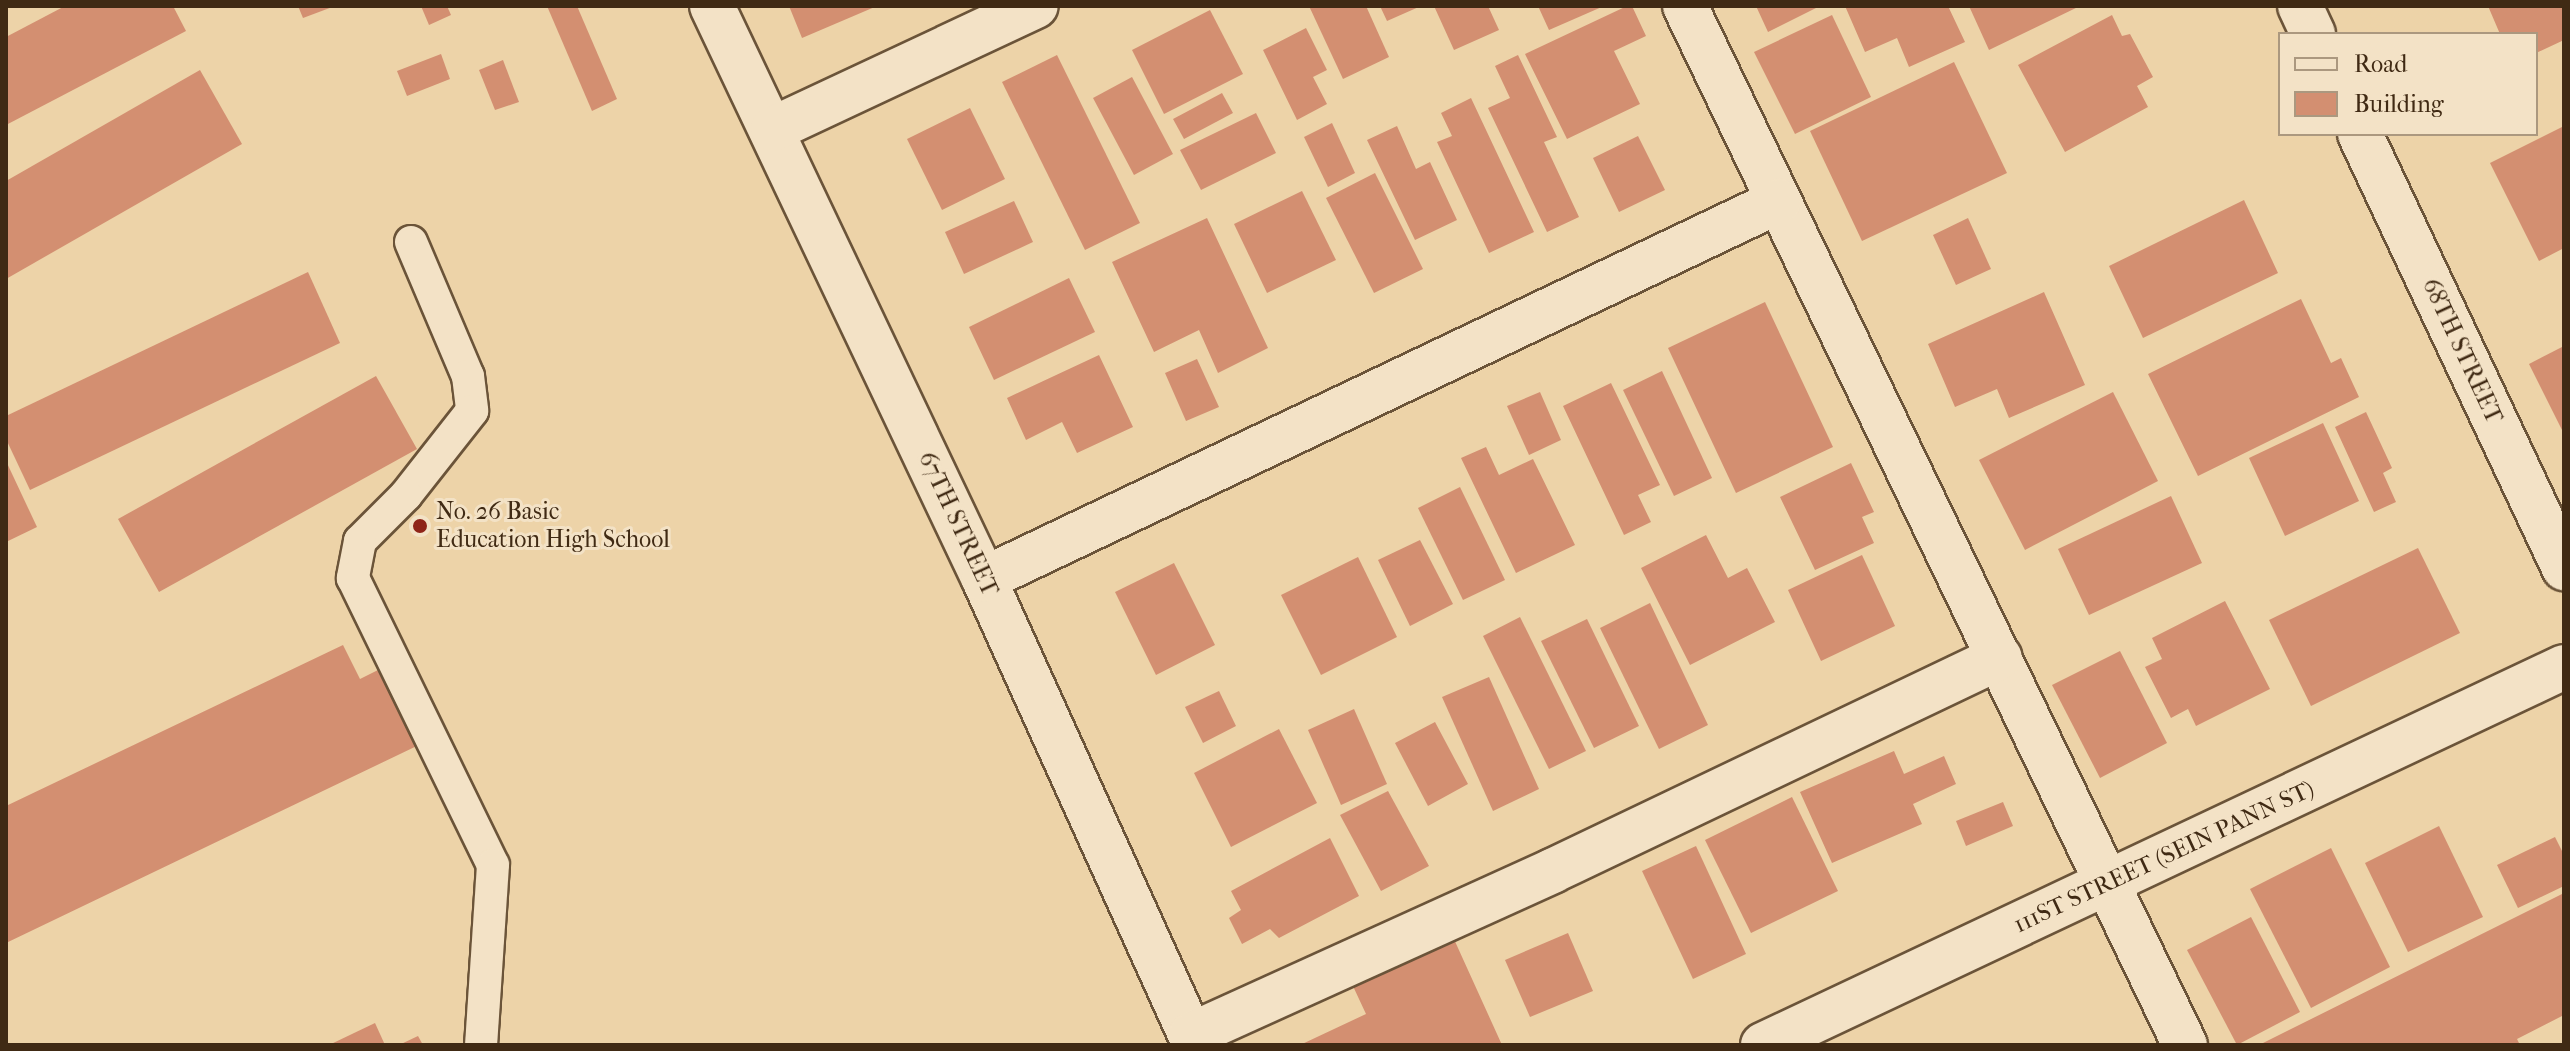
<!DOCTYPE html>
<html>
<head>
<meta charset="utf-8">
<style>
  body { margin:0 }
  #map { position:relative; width:2570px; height:1051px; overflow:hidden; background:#edd3a8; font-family:"IM FELL French Canon",serif }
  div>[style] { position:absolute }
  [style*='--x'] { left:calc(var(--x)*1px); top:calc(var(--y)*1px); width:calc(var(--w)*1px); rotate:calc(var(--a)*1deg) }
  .building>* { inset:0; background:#d38f71 }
  .roads { filter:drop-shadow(2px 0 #6b5439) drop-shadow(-2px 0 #6b5439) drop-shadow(0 2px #6b5439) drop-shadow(0 -2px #6b5439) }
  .service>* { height:32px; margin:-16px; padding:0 16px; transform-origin:16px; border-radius:16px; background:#f3e2c6 }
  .minor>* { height:44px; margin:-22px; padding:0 22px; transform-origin:22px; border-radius:22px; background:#f3e2c6 }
  .secondary>* { height:44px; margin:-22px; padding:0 22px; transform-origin:22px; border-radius:22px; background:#f3e2c6 }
  .dots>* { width:22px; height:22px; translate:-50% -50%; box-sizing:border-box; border:4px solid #f3e2c6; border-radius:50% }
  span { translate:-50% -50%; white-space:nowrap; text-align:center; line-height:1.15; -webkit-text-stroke:6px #f3e2c6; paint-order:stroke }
  .street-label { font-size:24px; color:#402a14 }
  .poi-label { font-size:24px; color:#402a14 }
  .left { translate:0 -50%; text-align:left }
  .frame { position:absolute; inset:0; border:8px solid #402a14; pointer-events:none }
  .legend { position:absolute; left:2278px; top:32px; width:260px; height:104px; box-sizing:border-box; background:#f3e2c6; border:2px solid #ab987f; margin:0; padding:10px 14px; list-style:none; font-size:24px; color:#402a14 }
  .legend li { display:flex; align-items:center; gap:16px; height:40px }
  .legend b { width:40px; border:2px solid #ab987f }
</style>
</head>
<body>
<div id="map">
  <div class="building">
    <i style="clip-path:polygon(65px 6px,173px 6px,186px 31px,6px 125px,6px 37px)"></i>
    <i style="clip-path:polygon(298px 6px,335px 6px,303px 18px)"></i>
    <i style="clip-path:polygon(421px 6px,447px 6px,451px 15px,429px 25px)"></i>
    <i style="clip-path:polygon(547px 6px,577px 6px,617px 99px,592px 111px)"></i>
    <i style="clip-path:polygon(789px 6px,877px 6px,802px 38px)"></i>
    <i style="clip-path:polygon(1309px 6px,1366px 6px,1389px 57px,1343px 79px)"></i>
    <i style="clip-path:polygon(1380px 6px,1421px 6px,1387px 21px)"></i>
    <i style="clip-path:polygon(1434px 6px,1488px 6px,1499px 30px,1454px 50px)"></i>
    <i style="clip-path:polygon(1538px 6px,1604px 6px,1549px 30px)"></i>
    <i style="clip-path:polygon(1627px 6px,1632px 6px,1646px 36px,1614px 51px,1640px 104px,1567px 139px,1525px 54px)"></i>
    <i style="clip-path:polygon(1756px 6px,1820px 6px,1768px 32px)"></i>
    <i style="clip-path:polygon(1845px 6px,1948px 6px,1965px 42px,1909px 67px,1897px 38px,1865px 52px)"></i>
    <i style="clip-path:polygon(1969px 6px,2080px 6px,1989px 50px)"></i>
    <i style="clip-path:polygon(2488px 6px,2564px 6px,2564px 40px,2536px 53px,2536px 34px,2500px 34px)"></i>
    <i style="clip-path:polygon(1210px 10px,1243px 74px,1164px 114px,1132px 50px)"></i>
    <i style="clip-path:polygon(1832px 15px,1871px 97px,1795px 134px,1754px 52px)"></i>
    <i style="clip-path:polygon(2112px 15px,2122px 36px,2130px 34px,2153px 77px,2137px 86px,2148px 107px,2065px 152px,2018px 65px)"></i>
    <i style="clip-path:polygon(1306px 28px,1327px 70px,1313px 77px,1327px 104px,1297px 120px,1263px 50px)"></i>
    <i style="clip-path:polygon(441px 54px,450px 79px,407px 96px,397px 71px)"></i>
    <i style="clip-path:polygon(1057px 55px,1140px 223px,1085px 250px,1002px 82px)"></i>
    <i style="clip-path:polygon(1518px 55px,1557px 137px,1544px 142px,1579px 217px,1547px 232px,1488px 108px,1510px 98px,1495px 66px)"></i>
    <i style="clip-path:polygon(503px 60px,519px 102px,495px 110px,479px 70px)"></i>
    <i style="clip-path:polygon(1954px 62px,2007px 173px,1862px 241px,1810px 131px)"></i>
    <i style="clip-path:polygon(200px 70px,242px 144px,6px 279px,6px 181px)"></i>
    <i style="clip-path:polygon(1132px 77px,1173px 154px,1134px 175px,1093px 98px)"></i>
    <i style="clip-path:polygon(1222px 93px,1233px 113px,1184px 139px,1173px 119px)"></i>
    <i style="clip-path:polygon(1471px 98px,1534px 232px,1489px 253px,1437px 142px,1452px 136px,1441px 113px)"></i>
    <i style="clip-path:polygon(970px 108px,1005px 179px,942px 210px,907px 139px)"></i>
    <i style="clip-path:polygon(1256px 113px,1276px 153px,1201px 190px,1180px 150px)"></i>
    <i style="clip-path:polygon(1332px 123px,1355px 173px,1328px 187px,1304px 137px)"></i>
    <i style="clip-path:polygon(1397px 126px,1416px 169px,1430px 162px,1457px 220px,1415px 240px,1367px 140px)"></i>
    <i style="clip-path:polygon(2564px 126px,2564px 248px,2539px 261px,2490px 163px)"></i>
    <i style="clip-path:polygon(1638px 136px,1665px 190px,1619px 212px,1593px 158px)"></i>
    <i style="clip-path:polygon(1375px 173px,1423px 269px,1374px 293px,1326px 198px)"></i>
    <i style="clip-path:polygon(1302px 191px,1336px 260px,1267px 293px,1234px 224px)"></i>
    <i style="clip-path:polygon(2244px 200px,2278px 273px,2143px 338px,2109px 266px)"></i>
    <i style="clip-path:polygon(1014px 201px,1033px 242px,964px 274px,945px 232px)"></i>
    <i style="clip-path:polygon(1207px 218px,1268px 348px,1218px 373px,1199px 330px,1154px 352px,1112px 262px)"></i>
    <i style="clip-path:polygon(1968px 218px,1991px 269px,1956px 285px,1933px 235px)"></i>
    <i style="clip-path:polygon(308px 272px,340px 343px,30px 490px,6px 439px,6px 416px)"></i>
    <i style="clip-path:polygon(1069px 278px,1095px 332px,994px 380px,969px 327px)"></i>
    <i style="clip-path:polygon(2044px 292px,2085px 385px,2009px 418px,1997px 389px,1955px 407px,1928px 344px)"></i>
    <i style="clip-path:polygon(2301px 299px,2331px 363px,2341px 358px,2359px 397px,2198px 476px,2148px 374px)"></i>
    <i style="clip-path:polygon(1765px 302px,1833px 447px,1736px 493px,1668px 348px)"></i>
    <i style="clip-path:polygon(2562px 347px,2564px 352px,2564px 434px,2529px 364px)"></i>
    <i style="clip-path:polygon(1099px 355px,1133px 427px,1077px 453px,1062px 422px,1026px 440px,1007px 398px)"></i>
    <i style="clip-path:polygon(1197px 359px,1219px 407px,1186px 421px,1165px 373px)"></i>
    <i style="clip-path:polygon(1662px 371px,1712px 478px,1674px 496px,1623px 390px)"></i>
    <i style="clip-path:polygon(376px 376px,417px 449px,159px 592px,118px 519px)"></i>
    <i style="clip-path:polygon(1611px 383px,1660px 485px,1638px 495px,1651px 522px,1624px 535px,1563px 406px)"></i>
    <i style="clip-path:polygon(1540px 392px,1561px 440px,1529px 455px,1507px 406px)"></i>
    <i style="clip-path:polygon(2113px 392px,2158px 481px,2025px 550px,1979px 460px)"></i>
    <i style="clip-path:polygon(2366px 412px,2392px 468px,2383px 473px,2396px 502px,2374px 512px,2335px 427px)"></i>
    <i style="clip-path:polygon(2323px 423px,2359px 501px,2285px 536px,2249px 458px)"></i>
    <i style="clip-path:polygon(1486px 447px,1499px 475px,1533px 459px,1575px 545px,1516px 573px,1461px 458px)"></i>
    <i style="clip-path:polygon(6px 461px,37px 527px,6px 542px)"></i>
    <i style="clip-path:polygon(1851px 463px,1874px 512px,1862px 517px,1874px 543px,1815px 570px,1780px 497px)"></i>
    <i style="clip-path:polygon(1460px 487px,1505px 580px,1463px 600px,1418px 508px)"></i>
    <i style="clip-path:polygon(2171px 496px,2202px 563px,2089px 615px,2058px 549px)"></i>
    <i style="clip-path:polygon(1706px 535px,1728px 578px,1747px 568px,1775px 622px,1690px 665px,1641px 568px)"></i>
    <i style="clip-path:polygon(1420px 540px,1453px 604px,1410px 626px,1378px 560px)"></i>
    <i style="clip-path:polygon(2418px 548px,2460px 633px,2311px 706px,2269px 620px)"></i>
    <i style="clip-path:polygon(1862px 555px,1895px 626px,1821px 661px,1788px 590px)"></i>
    <i style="clip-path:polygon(1358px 557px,1397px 637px,1321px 675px,1281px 595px)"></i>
    <i style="clip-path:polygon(1174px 563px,1215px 645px,1156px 675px,1115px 592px)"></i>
    <i style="clip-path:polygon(2225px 601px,2270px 689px,2196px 726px,2188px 709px,2171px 718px,2145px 667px,2162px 659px,2152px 638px)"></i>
    <i style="clip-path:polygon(1650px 603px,1708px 725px,1659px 749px,1600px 628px)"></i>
    <i style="clip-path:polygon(1520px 617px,1586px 751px,1549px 769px,1483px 636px)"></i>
    <i style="clip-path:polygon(1587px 619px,1639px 726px,1594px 748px,1541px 641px)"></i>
    <i style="clip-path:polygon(343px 645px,360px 679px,386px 666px,423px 743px,6px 943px,6px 806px)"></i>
    <i style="clip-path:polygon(2120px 651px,2167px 743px,2100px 778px,2052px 685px)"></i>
    <i style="clip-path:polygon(1489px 677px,1539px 789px,1493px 811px,1442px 697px)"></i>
    <i style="clip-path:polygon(1219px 691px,1236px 726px,1203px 743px,1185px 707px)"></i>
    <i style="clip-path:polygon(1354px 709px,1387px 784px,1341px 805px,1308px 730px)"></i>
    <i style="clip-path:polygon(1435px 722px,1468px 784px,1428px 806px,1395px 743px)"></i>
    <i style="clip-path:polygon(1279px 729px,1317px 803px,1231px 847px,1194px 773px)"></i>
    <i style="clip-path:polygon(1894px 751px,1904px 774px,1944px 756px,1956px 784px,1913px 804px,1922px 824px,1832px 863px,1800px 792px)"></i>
    <i style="clip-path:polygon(1388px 791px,1429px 866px,1381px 891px,1340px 815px)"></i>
    <i style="clip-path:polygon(1792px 797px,1838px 891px,1751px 933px,1705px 840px)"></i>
    <i style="clip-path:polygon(2003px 802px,2013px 826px,1966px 846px,1956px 821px)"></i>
    <i style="clip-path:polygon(2439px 826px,2483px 917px,2408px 952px,2365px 863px)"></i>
    <i style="clip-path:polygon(2555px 837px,2564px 855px,2564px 886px,2518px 908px,2497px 865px)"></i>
    <i style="clip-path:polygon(1330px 838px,1359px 896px,1279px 938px,1270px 929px,1242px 944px,1229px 918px,1241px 910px,1231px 891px)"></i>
    <i style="clip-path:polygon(1696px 846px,1746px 954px,1693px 979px,1642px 871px)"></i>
    <i style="clip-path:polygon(2331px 848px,2390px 967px,2311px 1008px,2250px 889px)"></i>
    <i style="clip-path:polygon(2564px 893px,2564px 1015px,2517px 1039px,2520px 1045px,2259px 1045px)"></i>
    <i style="clip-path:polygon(2251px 917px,2300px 1012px,2237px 1045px,2187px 950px)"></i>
    <i style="clip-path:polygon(1568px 933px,1593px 991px,1530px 1017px,1505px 960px)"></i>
    <i style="clip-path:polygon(1453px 937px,1502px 1045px,1300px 1045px,1366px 1014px,1352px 984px)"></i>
    <i style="clip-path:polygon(375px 1023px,385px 1045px,329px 1045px)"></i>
    <i style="clip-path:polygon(418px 1036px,423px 1045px,399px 1045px)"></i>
  </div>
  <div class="roads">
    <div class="service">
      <i style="--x:411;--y:242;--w:146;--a:67"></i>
      <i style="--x:468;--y:376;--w:35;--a:83"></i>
      <i style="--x:472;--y:411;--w:107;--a:128.2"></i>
      <i style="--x:406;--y:495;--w:65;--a:135"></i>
      <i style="--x:360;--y:541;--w:38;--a:101"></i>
      <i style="--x:353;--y:578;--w:319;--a:64"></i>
      <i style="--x:493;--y:865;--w:180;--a:93.8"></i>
    </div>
    <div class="minor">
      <i style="--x:712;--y:6;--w:634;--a:64.61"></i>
      <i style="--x:984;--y:579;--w:512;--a:65.64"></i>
      <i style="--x:1685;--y:6;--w:1153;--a:64.3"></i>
      <i style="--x:773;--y:129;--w:290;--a:-25.1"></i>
      <i style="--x:984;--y:579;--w:880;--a:-25.43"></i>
      <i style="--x:1191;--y:1035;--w:397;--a:-24.4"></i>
      <i style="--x:1552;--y:871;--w:496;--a:-25.5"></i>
      <i style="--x:1763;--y:1045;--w:886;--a:-25.26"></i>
    </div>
    <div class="secondary">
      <i style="--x:2300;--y:6;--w:31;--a:65"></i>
      <i style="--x:2360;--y:134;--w:480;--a:64.8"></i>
    </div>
  </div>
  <div class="dots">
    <i style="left:420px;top:526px;background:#8f2418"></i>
  </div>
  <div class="street-label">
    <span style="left:2462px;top:351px;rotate:65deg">68TH STREET</span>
    <span style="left:958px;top:524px;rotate:65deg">67TH STREET</span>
    <span style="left:2164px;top:857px;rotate:-25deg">111ST STREET (SEIN PANN ST)</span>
  </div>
  <div class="poi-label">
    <span class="left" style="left:436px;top:526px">No. 26 Basic<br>Education High School</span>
  </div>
  <div class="frame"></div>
  <ul class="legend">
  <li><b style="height:10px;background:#f3e2c6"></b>Road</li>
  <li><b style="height:22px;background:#d38f71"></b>Building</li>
  </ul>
</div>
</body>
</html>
